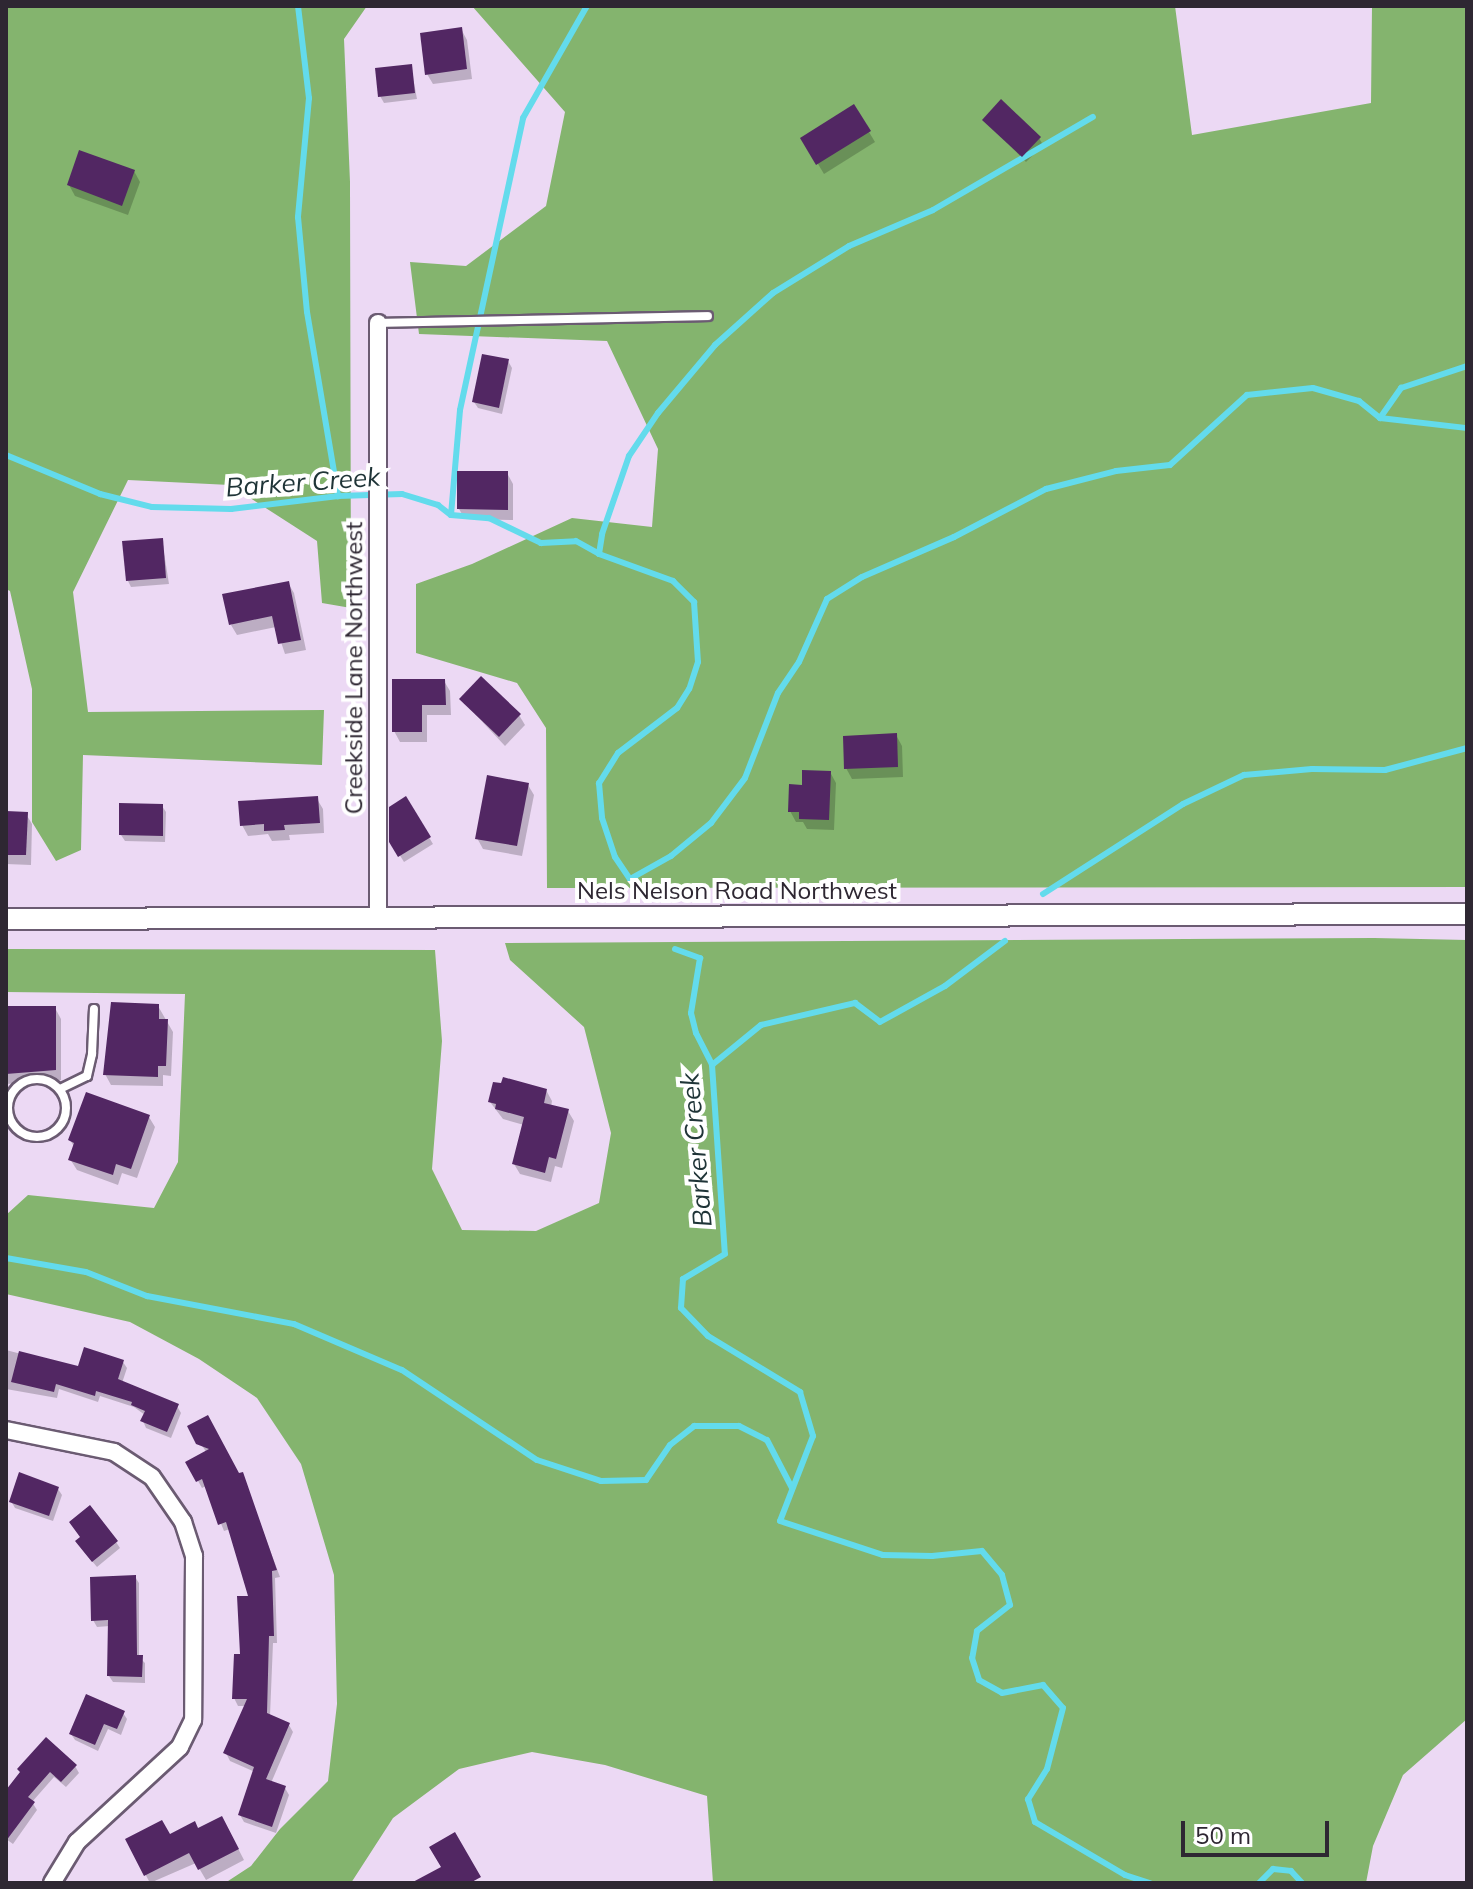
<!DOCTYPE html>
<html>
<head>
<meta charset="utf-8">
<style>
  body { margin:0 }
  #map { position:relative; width:1473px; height:1889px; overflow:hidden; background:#ecd9f4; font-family:Mulish,sans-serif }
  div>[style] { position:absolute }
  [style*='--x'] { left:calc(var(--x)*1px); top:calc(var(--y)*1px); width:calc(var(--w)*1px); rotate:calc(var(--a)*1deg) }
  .forest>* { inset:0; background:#84b46e }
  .shadow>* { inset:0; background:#0003 }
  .stream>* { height:6px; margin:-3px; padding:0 3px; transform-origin:3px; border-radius:3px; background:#63dbec }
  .building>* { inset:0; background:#522763 }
  .roads { filter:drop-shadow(2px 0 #6b5b72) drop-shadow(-2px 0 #6b5b72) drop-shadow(0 2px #6b5b72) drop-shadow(0 -2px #6b5b72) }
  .service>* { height:8px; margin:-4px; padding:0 4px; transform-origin:4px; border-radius:4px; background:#fff }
  .service>.ring { margin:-4px; padding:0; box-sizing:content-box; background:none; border:8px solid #fff; border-radius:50% }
  .minor>* { height:16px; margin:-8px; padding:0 8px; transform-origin:8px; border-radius:8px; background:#fff }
  .tertiary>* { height:20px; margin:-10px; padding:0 10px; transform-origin:10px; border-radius:10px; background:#fff }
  span { translate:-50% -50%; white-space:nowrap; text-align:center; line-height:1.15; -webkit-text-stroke:8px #fff; paint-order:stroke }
  .street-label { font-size:24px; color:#2e2732 }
  .water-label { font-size:26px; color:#1f3437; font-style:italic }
  .frame { position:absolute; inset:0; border:8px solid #2e2732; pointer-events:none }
  .scale { position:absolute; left:1181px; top:1821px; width:148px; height:36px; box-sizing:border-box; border:4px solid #2e2732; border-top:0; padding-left:10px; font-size:24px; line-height:28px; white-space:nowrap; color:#2e2732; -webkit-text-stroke:6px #fff; paint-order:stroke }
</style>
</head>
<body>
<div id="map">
  <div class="forest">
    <i style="clip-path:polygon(6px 6px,367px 6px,344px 39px,350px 182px,351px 608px,322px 603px,317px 541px,230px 485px,128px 480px,73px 592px,88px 712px,324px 710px,322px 765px,83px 755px,81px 850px,56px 861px,32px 822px,32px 689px,10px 591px,6px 589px)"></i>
    <i style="clip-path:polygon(472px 6px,1175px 6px,1192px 135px,1371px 103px,1372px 6px,1467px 6px,1467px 887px,547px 888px,546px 728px,517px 683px,416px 653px,416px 584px,472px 564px,572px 518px,652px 527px,658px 449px,607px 341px,419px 334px,410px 262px,466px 266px,546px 206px,565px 112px)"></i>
    <i style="clip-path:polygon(1374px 938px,1467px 940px,1467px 1719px,1403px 1775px,1373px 1846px,1366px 1883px,713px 1883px,707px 1796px,605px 1765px,532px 1752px,459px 1769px,393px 1818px,351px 1883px,225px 1883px,251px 1866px,280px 1829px,328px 1781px,337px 1704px,334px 1575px,301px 1464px,257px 1398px,199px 1359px,130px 1322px,6px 1294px,6px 1215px,28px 1195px,154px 1208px,178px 1162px,185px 994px,6px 992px,6px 949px,435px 950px,442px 1041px,432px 1169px,462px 1230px,536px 1231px,599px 1203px,611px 1133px,584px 1027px,510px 960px,505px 943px)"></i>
  </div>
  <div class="shadow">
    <i style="clip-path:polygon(461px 29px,467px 40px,472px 79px,433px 84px,427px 74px)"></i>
    <i style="clip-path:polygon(411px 66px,417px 99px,384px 103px,380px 96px)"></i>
    <i style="clip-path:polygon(854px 107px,875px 142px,824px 174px,803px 139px)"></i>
    <i style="clip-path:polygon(985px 120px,1039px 138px,1043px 145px,1026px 162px)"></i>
    <i style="clip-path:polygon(134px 171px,140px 182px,128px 215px,75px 196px,69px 185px)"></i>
    <i style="clip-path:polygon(508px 361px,512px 368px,502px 414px,478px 408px,474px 402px)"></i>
    <i style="clip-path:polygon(507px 473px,513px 484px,513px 520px,465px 519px,459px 509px)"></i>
    <i style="clip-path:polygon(162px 540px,169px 584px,131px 587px,128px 581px)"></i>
    <i style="clip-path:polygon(288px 583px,294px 593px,306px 650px,285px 654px,276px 627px,237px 635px,231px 625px)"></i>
    <i style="clip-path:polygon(444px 681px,450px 691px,451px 715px,427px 715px,427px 742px,400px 742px,394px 731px)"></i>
    <i style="clip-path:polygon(461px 699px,519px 715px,525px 725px,505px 746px)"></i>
    <i style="clip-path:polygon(896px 735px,902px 746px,903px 777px,852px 779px,846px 768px)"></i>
    <i style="clip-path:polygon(830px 772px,836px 783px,834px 830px,807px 829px,803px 822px,796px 822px,790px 811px,804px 787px)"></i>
    <i style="clip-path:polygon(528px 785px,534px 795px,522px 856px,483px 849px,477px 838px)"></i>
    <i style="clip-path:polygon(317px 799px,323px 809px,324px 833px,289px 835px,290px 840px,272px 841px,268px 834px,248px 836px,242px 825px)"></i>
    <i style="clip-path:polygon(406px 799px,433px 844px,404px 862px,391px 841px)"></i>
    <i style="clip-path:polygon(162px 806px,166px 812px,165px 842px,125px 841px,121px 835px)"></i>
    <i style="clip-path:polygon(6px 813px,26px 814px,32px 824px,31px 865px,6px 864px)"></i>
    <i style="clip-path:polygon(158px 1006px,173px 1032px,171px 1076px,163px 1075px,163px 1086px,111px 1085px,105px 1074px)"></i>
    <i style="clip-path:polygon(6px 1008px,55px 1008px,61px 1019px,61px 1080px,6px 1084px)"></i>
    <i style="clip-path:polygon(546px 1090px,552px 1101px,551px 1107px,568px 1111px,574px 1121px,562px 1168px,555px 1166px,551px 1182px,520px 1174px,514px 1164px,524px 1125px,503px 1119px,490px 1102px)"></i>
    <i style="clip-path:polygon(149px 1117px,155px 1127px,137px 1178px,122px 1173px,118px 1185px,77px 1170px,70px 1159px,75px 1148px,70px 1140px)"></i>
    <i style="clip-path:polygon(6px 1350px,79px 1369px,123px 1362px,127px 1368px,122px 1383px,177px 1406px,181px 1413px,171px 1438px,146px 1428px,143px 1421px,145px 1415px,134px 1407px,100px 1396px,98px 1402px,59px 1389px,57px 1398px,6px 1389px)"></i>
    <i style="clip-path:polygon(189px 1427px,238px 1475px,242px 1474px,280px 1577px,275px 1578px,277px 1643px,273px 1643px,270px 1716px,289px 1725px,293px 1732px,271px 1783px,285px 1788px,289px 1795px,276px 1833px,244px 1822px,240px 1815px,255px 1772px,230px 1761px,226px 1753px,246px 1706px,238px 1706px,234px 1698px,250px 1598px,230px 1529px,224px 1531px,206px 1486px,202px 1488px,188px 1463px,207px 1453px)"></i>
    <i style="clip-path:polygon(58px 1489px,62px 1495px,53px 1521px,15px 1508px,11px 1501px)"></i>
    <i style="clip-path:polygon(82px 1538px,116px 1542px,120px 1548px,97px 1567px,81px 1548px)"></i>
    <i style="clip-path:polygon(135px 1577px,139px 1583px,139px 1657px,145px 1663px,145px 1683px,113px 1682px,109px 1676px,110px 1626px,97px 1627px,93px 1620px)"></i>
    <i style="clip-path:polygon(123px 1713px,127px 1719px,121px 1735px,108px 1729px,98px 1751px,75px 1740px,71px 1734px)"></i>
    <i style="clip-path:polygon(75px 1766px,79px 1773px,66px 1787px,54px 1777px,32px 1802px,37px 1810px,13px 1844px,6px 1839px,6px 1794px,21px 1773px)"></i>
    <i style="clip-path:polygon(228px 1829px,244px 1860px,206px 1880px,196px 1863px,150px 1883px,127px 1840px)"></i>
  </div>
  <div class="stream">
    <i style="--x:298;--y:6;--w:93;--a:83.2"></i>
    <i style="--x:309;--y:98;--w:120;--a:95.3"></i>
    <i style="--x:298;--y:217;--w:95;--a:84.6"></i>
    <i style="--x:307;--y:312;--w:187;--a:80.4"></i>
    <i style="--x:1380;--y:418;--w:37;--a:-55"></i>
    <i style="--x:1401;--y:388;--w:70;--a:-18.4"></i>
    <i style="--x:6;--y:455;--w:102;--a:22.5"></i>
    <i style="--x:100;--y:494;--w:54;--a:14"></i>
    <i style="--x:152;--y:507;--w:79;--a:1.5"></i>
    <i style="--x:231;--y:509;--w:108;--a:-6.9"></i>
    <i style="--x:338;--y:496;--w:64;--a:-1.8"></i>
    <i style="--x:402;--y:494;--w:38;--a:17"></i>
    <i style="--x:438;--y:505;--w:16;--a:38"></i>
    <i style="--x:451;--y:515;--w:38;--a:5"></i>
    <i style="--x:489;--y:518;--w:58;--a:25.7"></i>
    <i style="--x:541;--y:543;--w:35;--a:-3"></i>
    <i style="--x:576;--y:541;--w:26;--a:29"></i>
    <i style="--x:599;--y:554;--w:79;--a:20"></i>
    <i style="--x:673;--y:581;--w:30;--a:45"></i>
    <i style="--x:694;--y:602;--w:60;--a:86.2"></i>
    <i style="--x:698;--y:662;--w:28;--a:108"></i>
    <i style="--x:689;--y:689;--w:22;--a:122"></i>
    <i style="--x:677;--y:708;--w:74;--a:142.7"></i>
    <i style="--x:618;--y:753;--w:36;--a:122"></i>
    <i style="--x:599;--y:783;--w:35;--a:85"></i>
    <i style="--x:602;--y:818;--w:41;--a:71.6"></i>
    <i style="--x:615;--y:857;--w:27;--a:56"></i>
    <i style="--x:630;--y:879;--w:47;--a:-29.3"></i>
    <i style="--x:671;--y:856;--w:52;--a:-39.5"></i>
    <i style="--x:711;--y:823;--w:56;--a:-52.9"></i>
    <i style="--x:745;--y:778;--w:91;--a:-68.8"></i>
    <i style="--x:778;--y:693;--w:37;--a:-56"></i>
    <i style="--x:799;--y:662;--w:69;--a:-66"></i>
    <i style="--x:827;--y:599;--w:41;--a:-32.2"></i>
    <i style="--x:862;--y:577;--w:100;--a:-23.5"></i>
    <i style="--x:954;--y:537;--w:104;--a:-27.6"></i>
    <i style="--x:1046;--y:489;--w:72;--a:-14.4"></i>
    <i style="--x:1116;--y:471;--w:54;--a:-6.3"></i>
    <i style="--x:1170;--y:465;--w:104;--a:-42.3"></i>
    <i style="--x:1247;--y:395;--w:66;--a:-6.1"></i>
    <i style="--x:1313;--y:388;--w:48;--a:15.8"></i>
    <i style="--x:1359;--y:401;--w:27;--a:39"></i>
    <i style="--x:1380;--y:418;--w:88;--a:6.6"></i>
    <i style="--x:451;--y:515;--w:105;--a:-85.1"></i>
    <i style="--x:460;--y:410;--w:299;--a:-77.8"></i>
    <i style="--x:523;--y:118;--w:129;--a:-60.3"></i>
    <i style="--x:599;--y:554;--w:20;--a:-81"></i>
    <i style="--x:602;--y:534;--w:83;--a:-70.9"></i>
    <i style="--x:629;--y:456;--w:52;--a:-56"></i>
    <i style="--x:658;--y:413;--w:89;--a:-50"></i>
    <i style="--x:715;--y:345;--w:78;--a:-41.9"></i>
    <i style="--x:773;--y:293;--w:89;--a:-31.7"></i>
    <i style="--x:849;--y:246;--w:91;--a:-23.2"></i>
    <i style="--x:933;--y:210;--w:185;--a:-30.2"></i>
    <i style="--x:1043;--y:894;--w:166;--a:-32.7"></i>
    <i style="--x:1183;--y:804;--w:68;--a:-25.4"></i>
    <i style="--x:1244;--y:775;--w:68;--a:-5"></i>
    <i style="--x:1312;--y:769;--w:73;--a:0.8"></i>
    <i style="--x:1385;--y:770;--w:85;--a:-15"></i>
    <i style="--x:675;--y:949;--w:27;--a:20"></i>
    <i style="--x:700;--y:958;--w:56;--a:99.3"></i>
    <i style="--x:691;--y:1013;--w:21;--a:76"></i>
    <i style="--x:696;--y:1033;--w:36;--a:63"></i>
    <i style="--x:712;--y:1065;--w:189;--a:86.1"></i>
    <i style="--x:725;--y:1254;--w:49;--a:149.2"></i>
    <i style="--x:683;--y:1279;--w:29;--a:94"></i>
    <i style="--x:681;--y:1308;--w:39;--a:46"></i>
    <i style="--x:708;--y:1336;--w:108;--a:31.3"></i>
    <i style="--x:800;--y:1392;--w:46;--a:73.5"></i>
    <i style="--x:813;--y:1436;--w:91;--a:111.2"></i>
    <i style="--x:780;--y:1521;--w:108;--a:18.3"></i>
    <i style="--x:883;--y:1555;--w:49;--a:1.2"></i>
    <i style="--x:932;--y:1556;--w:50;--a:-5.7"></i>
    <i style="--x:982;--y:1551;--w:31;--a:50"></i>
    <i style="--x:1002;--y:1575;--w:31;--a:75"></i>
    <i style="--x:1010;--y:1605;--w:42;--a:141.8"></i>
    <i style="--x:977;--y:1631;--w:27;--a:100"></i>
    <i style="--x:972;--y:1658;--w:23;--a:72"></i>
    <i style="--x:979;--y:1680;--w:26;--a:29"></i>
    <i style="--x:1002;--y:1693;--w:42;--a:-11"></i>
    <i style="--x:1043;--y:1685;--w:30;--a:49"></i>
    <i style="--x:1063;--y:1708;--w:63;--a:104.7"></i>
    <i style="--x:1047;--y:1769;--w:36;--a:122"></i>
    <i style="--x:1028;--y:1799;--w:24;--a:73"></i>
    <i style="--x:1035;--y:1822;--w:104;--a:30.5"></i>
    <i style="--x:1125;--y:1875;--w:26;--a:18"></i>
    <i style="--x:712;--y:1065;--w:63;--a:-39.2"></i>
    <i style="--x:761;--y:1025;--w:97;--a:-13.2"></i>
    <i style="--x:855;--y:1003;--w:31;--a:37"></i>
    <i style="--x:880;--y:1022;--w:74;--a:-29"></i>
    <i style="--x:945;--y:986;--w:75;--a:-36.9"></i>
    <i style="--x:6;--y:1258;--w:81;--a:9.9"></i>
    <i style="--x:86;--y:1272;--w:66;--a:21.5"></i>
    <i style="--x:147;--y:1296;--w:150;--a:10.8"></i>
    <i style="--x:294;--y:1324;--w:117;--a:23.1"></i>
    <i style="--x:402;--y:1370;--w:162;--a:33.7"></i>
    <i style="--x:537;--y:1460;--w:67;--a:18.2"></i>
    <i style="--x:601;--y:1481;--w:45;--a:-1.3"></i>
    <i style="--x:646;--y:1480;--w:42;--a:-55.6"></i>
    <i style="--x:670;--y:1445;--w:31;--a:-38"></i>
    <i style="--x:694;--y:1426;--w:45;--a:0"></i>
    <i style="--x:739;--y:1426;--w:31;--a:27"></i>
    <i style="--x:767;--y:1440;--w:54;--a:62.5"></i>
    <i style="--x:1259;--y:1883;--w:20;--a:-45"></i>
    <i style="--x:1273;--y:1869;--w:18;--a:6"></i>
    <i style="--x:1291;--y:1871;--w:16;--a:47"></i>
  </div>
  <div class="building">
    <i style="clip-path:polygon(462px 27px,467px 69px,425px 75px,420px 33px)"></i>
    <i style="clip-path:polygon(412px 64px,415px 93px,378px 97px,375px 68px)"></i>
    <i style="clip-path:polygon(1001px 99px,1041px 137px,1022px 157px,982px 120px)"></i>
    <i style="clip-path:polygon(854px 104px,871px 131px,816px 165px,800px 138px)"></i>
    <i style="clip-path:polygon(79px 150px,135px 170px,122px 206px,67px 185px)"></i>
    <i style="clip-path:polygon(482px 354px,509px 359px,499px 408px,472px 402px)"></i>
    <i style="clip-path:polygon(457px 471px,508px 471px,508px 510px,457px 509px)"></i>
    <i style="clip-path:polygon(163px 538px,166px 578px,126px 581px,122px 541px)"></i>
    <i style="clip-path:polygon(289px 581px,301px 640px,278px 644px,272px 616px,229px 625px,222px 594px)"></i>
    <i style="clip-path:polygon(481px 676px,521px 714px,499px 737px,459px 699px)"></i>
    <i style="clip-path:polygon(392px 679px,445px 679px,446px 705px,422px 705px,422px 732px,392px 732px)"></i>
    <i style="clip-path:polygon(897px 733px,898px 767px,844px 769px,843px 736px)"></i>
    <i style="clip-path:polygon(802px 770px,831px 771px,829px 820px,799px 819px,799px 812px,788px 812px,789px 784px,802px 785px)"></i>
    <i style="clip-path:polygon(487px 775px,529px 783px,517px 846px,475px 839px)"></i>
    <i style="clip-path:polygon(318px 796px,320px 823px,284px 825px,285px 830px,264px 831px,264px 824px,240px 826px,238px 801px)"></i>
    <i style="clip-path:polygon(406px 796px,431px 837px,398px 857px,389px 842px,389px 807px)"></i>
    <i style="clip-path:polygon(119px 803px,163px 804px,163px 836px,119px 835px)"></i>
    <i style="clip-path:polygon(6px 811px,28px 812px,26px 855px,6px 855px)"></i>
    <i style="clip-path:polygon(111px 1002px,159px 1004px,159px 1019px,168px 1019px,166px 1066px,158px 1066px,158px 1077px,103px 1075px)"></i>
    <i style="clip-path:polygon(6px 1006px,56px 1006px,56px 1070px,6px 1074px)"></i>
    <i style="clip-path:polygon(503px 1077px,547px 1089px,544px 1103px,569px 1109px,556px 1159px,549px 1157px,545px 1173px,512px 1164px,524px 1117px,495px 1109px,496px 1104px,488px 1102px,493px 1082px,501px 1083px)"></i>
    <i style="clip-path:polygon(86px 1092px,150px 1115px,131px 1169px,116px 1164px,113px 1175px,68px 1160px,74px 1143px,68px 1140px)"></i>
    <i style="clip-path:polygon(84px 1347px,124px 1360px,118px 1379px,179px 1404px,167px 1432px,140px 1421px,145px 1411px,131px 1405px,132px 1402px,96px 1391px,95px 1396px,56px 1384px,54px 1392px,11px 1382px,19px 1351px,78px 1366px)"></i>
    <i style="clip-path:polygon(208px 1415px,239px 1473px,243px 1472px,277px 1570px,272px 1571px,274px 1636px,269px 1636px,267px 1713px,290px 1723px,266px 1779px,286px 1786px,272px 1827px,238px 1815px,254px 1767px,223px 1753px,247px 1699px,232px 1699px,234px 1654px,240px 1654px,237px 1596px,248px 1596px,226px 1522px,218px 1525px,202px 1479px,196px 1482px,185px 1462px,209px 1449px,196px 1444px,187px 1426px)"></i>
    <i style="clip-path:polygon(19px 1472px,59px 1487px,49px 1516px,9px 1502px)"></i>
    <i style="clip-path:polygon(90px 1505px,118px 1541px,92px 1562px,75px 1541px,80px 1537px,69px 1522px)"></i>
    <i style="clip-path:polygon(136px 1575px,137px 1655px,143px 1655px,142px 1677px,107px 1676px,108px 1620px,91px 1621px,90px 1577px)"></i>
    <i style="clip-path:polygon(86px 1694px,125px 1711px,117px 1729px,104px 1724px,95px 1745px,69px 1734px)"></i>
    <i style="clip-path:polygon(46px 1737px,77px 1765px,61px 1782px,50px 1772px,28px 1797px,35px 1802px,6px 1841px,6px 1790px,20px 1772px,17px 1769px)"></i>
    <i style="clip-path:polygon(222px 1816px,239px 1849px,198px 1870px,189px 1853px,144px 1876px,125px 1839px,162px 1820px,170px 1834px,195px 1821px,198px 1828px)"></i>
    <i style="clip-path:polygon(455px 1832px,481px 1877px,470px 1883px,411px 1883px,441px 1867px,429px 1847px)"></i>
  </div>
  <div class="roads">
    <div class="service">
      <i style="--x:379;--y:323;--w:329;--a:-1.2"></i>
      <i class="ring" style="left:8px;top:1079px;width:50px;height:50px"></i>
      <i style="--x:60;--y:1089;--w:30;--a:-26"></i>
      <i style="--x:87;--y:1076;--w:23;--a:-77"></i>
      <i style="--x:92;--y:1054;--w:45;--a:-87.5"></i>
    </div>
    <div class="minor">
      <i style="--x:378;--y:323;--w:595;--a:90"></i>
      <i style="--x:6;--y:1430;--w:110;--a:11.5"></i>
      <i style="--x:114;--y:1452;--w:45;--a:33.3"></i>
      <i style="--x:152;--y:1477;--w:55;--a:55.4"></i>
      <i style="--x:183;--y:1522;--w:36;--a:72"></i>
      <i style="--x:194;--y:1556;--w:164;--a:90.3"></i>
      <i style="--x:193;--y:1720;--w:30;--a:116"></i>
      <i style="--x:180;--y:1747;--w:140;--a:137.3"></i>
      <i style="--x:77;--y:1842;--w:48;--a:121.4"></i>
    </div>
    <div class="tertiary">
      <i style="--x:6;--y:919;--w:1461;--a:-0.2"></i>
    </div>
  </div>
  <div class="street-label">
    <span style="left:354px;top:668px;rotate:-90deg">Creekside Lane Northwest</span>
    <span style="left:737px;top:891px">Nels Nelson Road Northwest</span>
  </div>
  <div class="water-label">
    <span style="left:303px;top:482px;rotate:-4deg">Barker Creek</span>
    <span style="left:696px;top:1150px;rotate:-95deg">Barker Creek</span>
  </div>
  <div class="frame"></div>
  <div class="scale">50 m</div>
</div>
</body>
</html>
